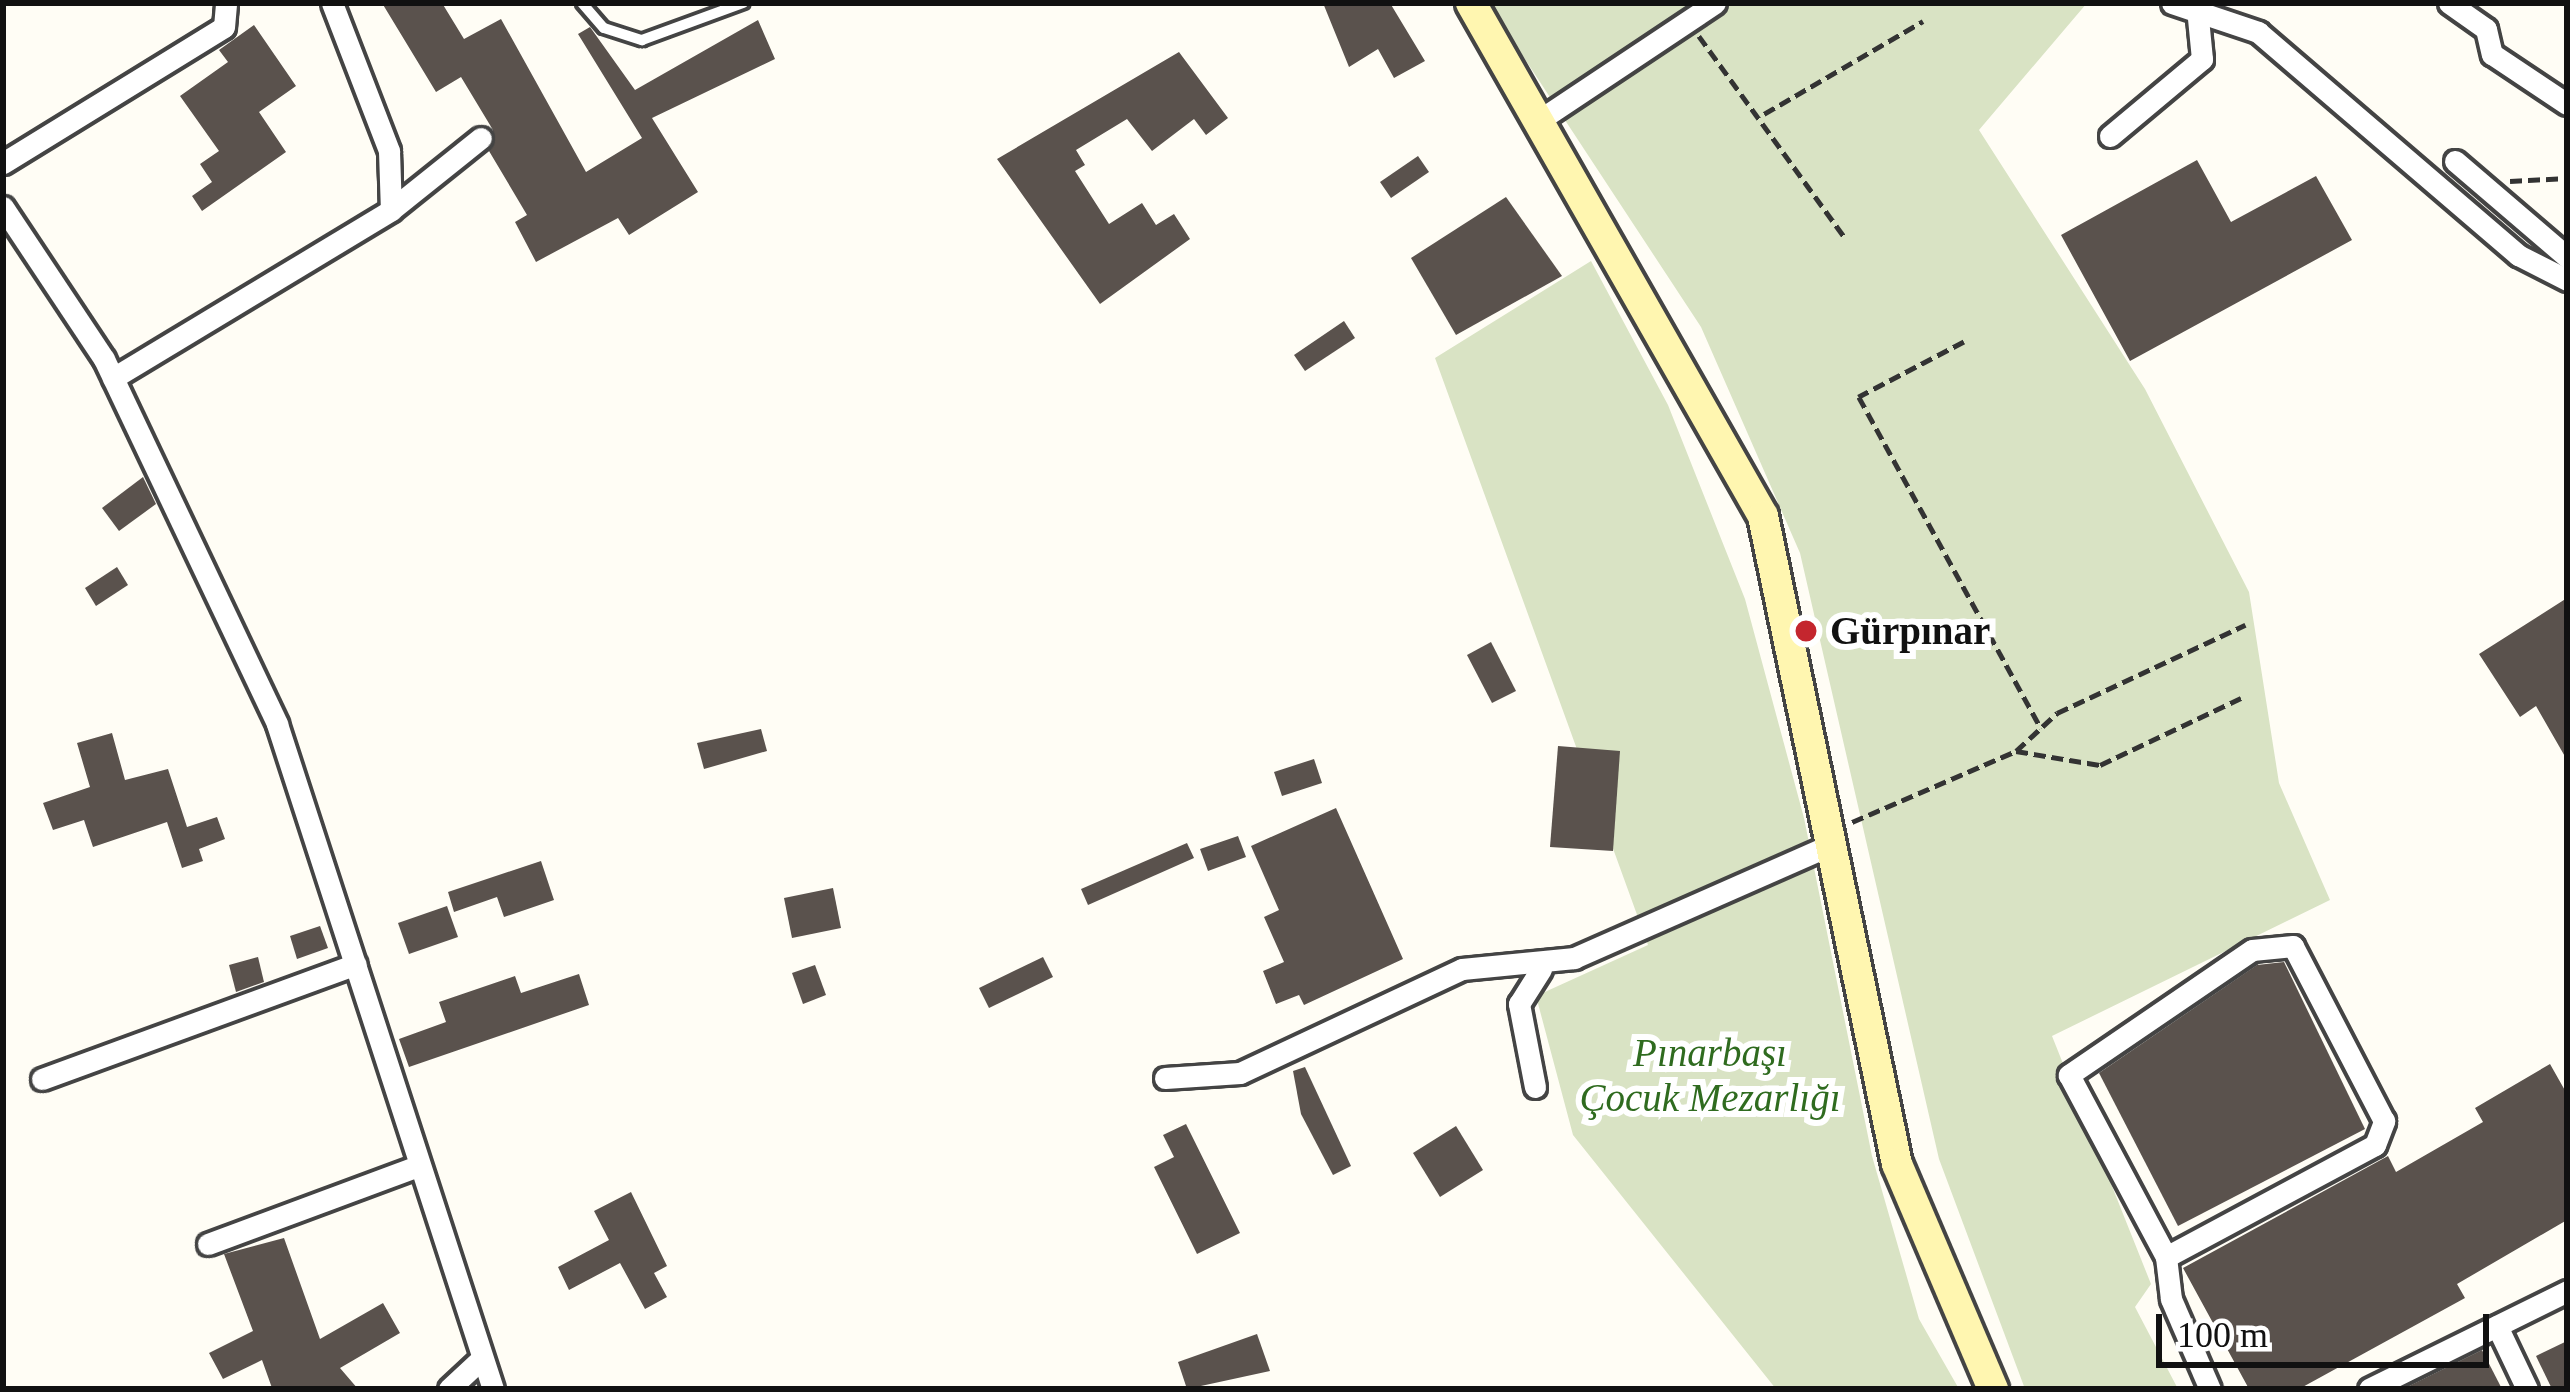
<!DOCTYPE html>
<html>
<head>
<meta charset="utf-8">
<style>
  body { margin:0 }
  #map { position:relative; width:2570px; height:1392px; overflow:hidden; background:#fffdf5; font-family:Georgia,serif }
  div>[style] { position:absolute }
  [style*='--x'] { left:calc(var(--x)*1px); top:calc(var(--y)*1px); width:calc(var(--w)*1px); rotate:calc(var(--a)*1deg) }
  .cemetery>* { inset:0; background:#d9e3c4 }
  .building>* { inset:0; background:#5a524d }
  .path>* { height:4.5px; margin-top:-2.25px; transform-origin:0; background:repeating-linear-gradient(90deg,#333 0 12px,transparent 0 18px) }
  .roads { filter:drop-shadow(3px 0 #444) drop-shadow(-3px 0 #444) drop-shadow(0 3px #444) drop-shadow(0 -3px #444) }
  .lane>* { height:10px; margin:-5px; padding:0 5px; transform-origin:5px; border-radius:5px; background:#fff }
  .street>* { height:21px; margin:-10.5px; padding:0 10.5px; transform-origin:10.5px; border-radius:10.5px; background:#fff }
  .secondary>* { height:30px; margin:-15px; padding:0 15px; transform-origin:15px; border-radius:15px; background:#fff6b0 }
  .dots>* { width:33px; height:33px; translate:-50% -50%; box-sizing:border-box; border:6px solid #fff; border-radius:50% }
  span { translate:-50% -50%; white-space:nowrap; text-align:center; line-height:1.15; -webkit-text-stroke:12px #fff; paint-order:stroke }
  .poi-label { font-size:39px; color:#111; font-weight:700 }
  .left { translate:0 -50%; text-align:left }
  .park-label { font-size:39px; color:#2f6b1f; font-style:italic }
  .frame { position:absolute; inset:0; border:6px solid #111; pointer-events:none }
  .scale { position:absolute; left:2156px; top:1314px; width:333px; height:54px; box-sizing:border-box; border:6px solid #111; border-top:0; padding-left:15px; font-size:36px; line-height:42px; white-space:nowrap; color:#111; -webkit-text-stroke:9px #fff; paint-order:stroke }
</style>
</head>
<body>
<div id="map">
  <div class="cemetery">
    <i style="clip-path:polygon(1488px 3px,2087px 3px,1979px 130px,2145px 389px,2249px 592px,2279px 783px,2330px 900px,2052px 1036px,2151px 1284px,2135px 1307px,2178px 1389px,2025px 1389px,1939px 1159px,1800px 553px,1701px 327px)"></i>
    <i style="clip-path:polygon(1591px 261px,1668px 405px,1745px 599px,1804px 818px,1872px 1156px,1919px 1319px,1959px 1389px,1776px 1389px,1573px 1135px,1536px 996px,1648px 945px,1435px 358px)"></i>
  </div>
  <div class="building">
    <i style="clip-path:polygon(382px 3px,442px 3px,464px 39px,501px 19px,586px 172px,642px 138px,578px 34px,590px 27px,635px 90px,758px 20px,775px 59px,652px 118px,698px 192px,629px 235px,618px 218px,536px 262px,515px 222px,527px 215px,489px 151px,493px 130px,461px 77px,436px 92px)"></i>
    <i style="clip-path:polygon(1323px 3px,1390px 3px,1425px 61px,1394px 78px,1378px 49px,1349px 67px)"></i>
    <i style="clip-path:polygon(254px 25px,296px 86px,259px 112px,286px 152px,202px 211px,192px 196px,212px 182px,200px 164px,219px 151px,180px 96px,228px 62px,219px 50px)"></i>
    <i style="clip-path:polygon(1179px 52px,1228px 118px,1206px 135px,1194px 119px,1152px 151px,1127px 119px,1076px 150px,1085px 165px,1075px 171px,1109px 224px,1142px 203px,1156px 225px,1174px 214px,1190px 239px,1100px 304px,997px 159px)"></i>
    <i style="clip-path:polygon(1418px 156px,1429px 172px,1391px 198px,1380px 182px)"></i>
    <i style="clip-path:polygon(2197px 160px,2231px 222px,2316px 176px,2352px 240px,2130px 361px,2061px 235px)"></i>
    <i style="clip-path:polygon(1506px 197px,1562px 276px,1456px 335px,1411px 258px)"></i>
    <i style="clip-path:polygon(1344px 321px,1355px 338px,1305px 371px,1294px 355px)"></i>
    <i style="clip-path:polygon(143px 477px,156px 504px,119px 531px,102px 508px)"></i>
    <i style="clip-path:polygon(117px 567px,128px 585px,96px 606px,85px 588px)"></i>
    <i style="clip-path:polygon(2567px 598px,2567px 760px,2536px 706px,2520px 717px,2479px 654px)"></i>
    <i style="clip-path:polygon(1491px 642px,1516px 691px,1492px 703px,1467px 655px)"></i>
    <i style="clip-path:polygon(761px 729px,767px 751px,704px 769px,697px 743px)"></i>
    <i style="clip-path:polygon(112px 733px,125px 780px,168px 769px,187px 827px,217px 817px,225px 839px,199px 849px,203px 861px,182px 868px,167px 822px,93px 847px,84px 820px,53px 830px,43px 803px,90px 787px,77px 743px)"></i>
    <i style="clip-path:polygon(1558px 746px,1620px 751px,1613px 851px,1550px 847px)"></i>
    <i style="clip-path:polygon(1314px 759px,1322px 783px,1282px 796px,1274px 772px)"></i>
    <i style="clip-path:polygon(1336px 808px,1403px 959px,1304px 1005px,1299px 995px,1276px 1004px,1263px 971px,1284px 962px,1264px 917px,1279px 910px,1251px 846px)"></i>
    <i style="clip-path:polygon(1238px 836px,1246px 857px,1208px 871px,1200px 849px)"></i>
    <i style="clip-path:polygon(1187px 843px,1194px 858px,1088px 905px,1081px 889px)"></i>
    <i style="clip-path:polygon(541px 861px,554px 900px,504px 917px,497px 897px,454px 912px,448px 892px)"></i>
    <i style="clip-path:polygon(833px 888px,841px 928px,792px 938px,784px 898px)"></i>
    <i style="clip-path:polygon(447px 906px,458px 937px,409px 954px,398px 923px)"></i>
    <i style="clip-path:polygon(320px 926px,328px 948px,297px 959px,290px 936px)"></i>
    <i style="clip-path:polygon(258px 957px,264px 982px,236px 992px,229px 965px)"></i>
    <i style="clip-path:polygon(1043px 957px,1053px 977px,989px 1008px,979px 988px)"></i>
    <i style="clip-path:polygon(2284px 962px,2365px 1129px,2178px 1226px,2099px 1073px,2257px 965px)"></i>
    <i style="clip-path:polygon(815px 965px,826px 995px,803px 1004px,792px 973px)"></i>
    <i style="clip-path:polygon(579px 974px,589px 1005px,409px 1067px,399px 1039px,446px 1022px,439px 1002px,515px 976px,521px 993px)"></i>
    <i style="clip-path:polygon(2550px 1064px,2567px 1094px,2567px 1220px,2457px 1284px,2465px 1298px,2299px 1389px,2249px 1389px,2183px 1268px,2388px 1156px,2396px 1172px,2483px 1122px,2475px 1108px)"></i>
    <i style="clip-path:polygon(1305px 1067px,1351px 1166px,1333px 1175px,1301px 1114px,1293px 1071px)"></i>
    <i style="clip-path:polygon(1186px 1124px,1240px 1233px,1197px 1254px,1154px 1167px,1174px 1157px,1163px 1135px)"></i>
    <i style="clip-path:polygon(1456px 1126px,1483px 1170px,1440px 1197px,1413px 1153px)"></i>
    <i style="clip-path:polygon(631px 1192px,667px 1266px,654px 1273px,667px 1297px,645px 1309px,620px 1263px,569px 1290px,558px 1267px,609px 1240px,594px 1211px)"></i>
    <i style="clip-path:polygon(284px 1238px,320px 1339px,383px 1303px,400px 1333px,340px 1368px,358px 1389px,272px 1388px,262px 1360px,223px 1379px,209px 1353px,253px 1331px,224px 1254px)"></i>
    <i style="clip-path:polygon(1257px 1334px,1270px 1371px,1187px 1389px,1178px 1362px)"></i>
    <i style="clip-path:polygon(2567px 1341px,2567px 1389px,2552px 1389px,2536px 1356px)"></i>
    <i style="clip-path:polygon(2482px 1350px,2502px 1389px,2403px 1389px)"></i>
  </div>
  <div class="path">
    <i style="--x:1699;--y:36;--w:251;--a:54.1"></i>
    <i style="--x:1764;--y:114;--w:184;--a:-30.3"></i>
    <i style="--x:2510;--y:181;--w:57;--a:-3"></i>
    <i style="--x:1964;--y:342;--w:119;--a:152.4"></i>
    <i style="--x:1859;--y:397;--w:378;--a:61.2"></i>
    <i style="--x:2016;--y:751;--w:56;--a:-42.8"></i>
    <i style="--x:2057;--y:713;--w:208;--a:-25.1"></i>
    <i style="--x:1852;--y:822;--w:179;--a:-23.4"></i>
    <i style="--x:2016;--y:751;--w:85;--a:9.5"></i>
    <i style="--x:2100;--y:765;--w:156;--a:-25.4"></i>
  </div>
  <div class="roads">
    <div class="lane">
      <i style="--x:582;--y:3;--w:33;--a:49"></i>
      <i style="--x:604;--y:28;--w:40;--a:18"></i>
      <i style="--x:642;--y:40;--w:108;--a:-20.1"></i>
    </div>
    <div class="street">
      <i style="--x:332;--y:3;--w:159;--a:68.9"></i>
      <i style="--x:389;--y:151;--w:59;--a:88.1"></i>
      <i style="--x:2172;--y:3;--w:91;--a:18.6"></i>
      <i style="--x:2258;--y:32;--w:343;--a:40.6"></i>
      <i style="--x:2518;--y:255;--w:55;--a:27"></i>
      <i style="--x:2449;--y:3;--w:45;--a:35.1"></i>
      <i style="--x:2486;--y:29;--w:26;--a:77"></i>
      <i style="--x:2492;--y:54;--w:90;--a:33.7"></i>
      <i style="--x:1541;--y:119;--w:209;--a:-33.7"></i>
      <i style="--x:2110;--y:136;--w:120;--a:-39.9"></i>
      <i style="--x:2202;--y:59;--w:51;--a:-95.6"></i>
      <i style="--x:2455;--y:161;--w:148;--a:40.6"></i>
      <i style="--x:3;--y:163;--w:259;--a:-31.6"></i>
      <i style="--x:224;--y:27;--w:24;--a:-85"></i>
      <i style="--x:3;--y:207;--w:182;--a:56.4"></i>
      <i style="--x:104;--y:359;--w:404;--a:64.6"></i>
      <i style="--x:277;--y:724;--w:699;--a:72.01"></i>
      <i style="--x:113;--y:378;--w:325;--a:-31.1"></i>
      <i style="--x:391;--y:210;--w:115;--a:-38.7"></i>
      <i style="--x:1165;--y:1078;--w:75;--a:-3.8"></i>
      <i style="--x:1240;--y:1073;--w:245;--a:-25.1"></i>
      <i style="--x:1462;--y:969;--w:113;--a:-5.6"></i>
      <i style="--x:1574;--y:958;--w:283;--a:-23.8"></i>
      <i style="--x:42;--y:1079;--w:334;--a:-20.1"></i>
      <i style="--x:1535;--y:1087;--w:85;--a:-100.9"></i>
      <i style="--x:1519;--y:1004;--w:41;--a:-57.8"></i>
      <i style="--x:208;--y:1244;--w:221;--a:-20.4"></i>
      <i style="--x:2166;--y:1257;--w:237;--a:-28.2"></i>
      <i style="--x:2375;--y:1145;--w:26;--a:-69"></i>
      <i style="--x:2384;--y:1121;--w:197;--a:-117.5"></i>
      <i style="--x:2293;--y:946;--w:41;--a:174.4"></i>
      <i style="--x:2252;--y:950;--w:222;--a:145.7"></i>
      <i style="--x:2069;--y:1075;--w:206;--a:61.9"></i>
      <i style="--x:2166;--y:1257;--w:42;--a:83.2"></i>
      <i style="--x:2171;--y:1299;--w:98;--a:66.6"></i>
      <i style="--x:2497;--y:1326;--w:70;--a:64.5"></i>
      <i style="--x:449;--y:1389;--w:42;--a:-43.1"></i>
      <i style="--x:2369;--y:1389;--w:221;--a:-26.3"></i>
    </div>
    <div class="secondary">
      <i style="--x:1471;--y:3;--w:590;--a:60.35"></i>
      <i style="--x:1763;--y:516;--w:662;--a:78.32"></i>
      <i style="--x:1897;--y:1164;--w:245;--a:66.9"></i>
    </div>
  </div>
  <div class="dots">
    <i style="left:1806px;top:631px;background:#c4262e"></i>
  </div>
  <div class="poi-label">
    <span class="left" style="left:1830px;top:631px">Gürpınar</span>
  </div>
  <div class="park-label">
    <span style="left:1710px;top:1076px">Pınarbaşı<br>Çocuk Mezarlığı</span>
  </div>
  <div class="frame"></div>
  <div class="scale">100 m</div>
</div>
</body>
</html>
